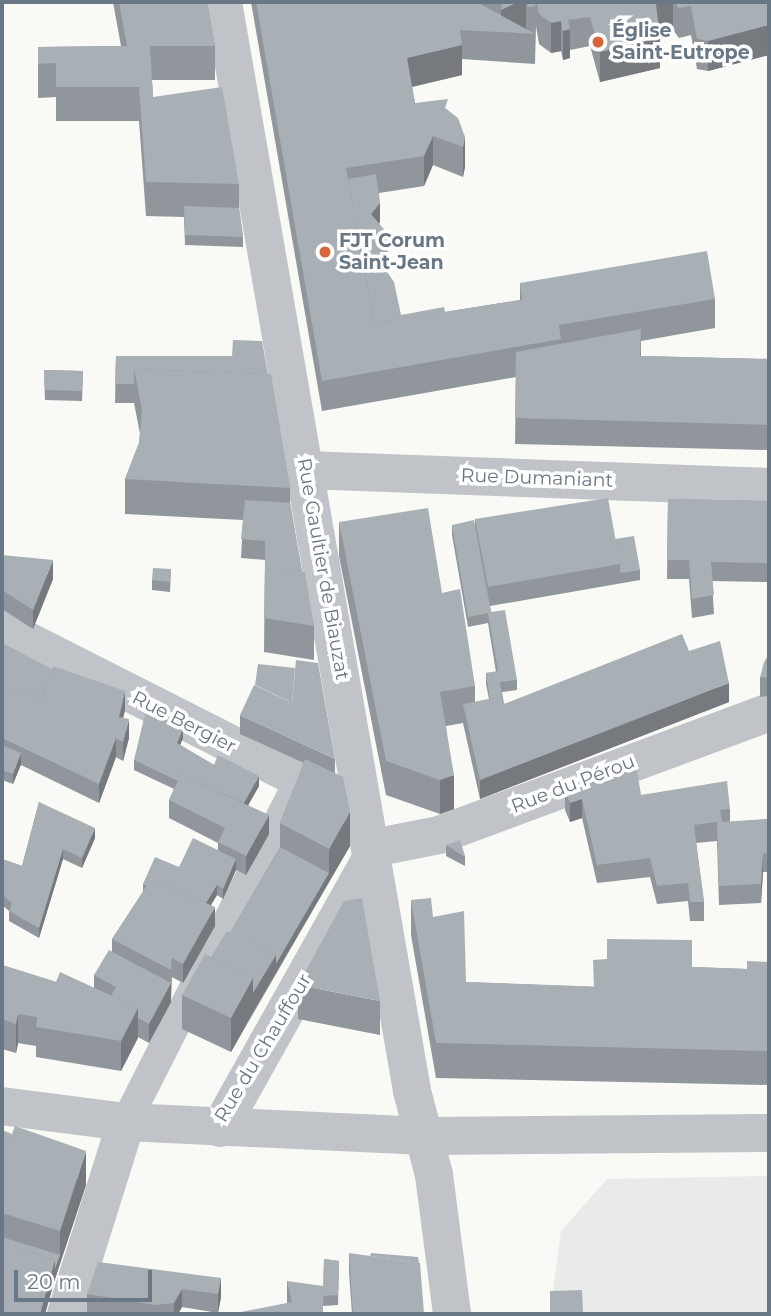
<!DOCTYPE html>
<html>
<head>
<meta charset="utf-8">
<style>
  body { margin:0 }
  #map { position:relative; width:771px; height:1316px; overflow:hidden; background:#f9f9f6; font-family:Montserrat,sans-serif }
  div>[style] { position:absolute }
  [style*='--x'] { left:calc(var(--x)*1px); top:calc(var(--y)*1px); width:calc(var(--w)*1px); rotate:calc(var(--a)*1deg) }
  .built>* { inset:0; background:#e9ebea }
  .pedestrian>* { height:30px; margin:-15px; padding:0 15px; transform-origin:15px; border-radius:15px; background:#c0c4c8 }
  .minor>* { height:38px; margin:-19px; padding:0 19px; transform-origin:19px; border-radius:19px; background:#c0c4c8 }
  .tertiary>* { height:38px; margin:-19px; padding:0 19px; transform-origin:19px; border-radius:19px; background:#c0c4c8 }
  .wall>* { inset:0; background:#90969c }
  .shaded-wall>* { inset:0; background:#767a7f }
  .building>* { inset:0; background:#a8afb5 }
  .dots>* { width:19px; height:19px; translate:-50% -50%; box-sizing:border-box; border:4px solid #fff; border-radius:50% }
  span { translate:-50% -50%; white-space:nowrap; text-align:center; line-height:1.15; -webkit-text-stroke:7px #fff; paint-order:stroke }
  .poi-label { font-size:19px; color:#6a7885; font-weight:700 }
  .left { translate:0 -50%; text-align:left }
  .street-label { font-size:19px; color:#6a7885 }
  .frame { position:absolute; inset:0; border:4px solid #6a7885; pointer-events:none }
  .scale { position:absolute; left:14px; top:1270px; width:138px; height:32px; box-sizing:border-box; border:4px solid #6a7885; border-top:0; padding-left:9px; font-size:21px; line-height:24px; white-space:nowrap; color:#6a7885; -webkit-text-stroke:5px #fff; paint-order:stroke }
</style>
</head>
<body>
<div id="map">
  <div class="built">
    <i style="clip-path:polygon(769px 1176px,769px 1314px,550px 1314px,561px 1231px,607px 1179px)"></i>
  </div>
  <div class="pedestrian">
    <i style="--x:126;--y:1122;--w:373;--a:-63.1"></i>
  </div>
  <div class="minor">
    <i style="--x:223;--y:2;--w:1105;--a:80.15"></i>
    <i style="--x:412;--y:1091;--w:87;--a:75.3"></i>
    <i style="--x:434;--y:1175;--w:140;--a:82.6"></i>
    <i style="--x:305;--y:470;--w:464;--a:2.1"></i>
    <i style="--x:2;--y:628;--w:382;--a:26.9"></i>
    <i style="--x:373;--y:848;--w:67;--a:-11.1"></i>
    <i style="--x:439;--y:835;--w:352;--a:-20.4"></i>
    <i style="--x:220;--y:1128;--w:314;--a:-60.7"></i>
    <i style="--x:66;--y:1314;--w:201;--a:-72.6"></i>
  </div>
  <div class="tertiary">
    <i style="--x:2;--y:1106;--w:125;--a:7.4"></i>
    <i style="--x:126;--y:1122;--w:299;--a:2.7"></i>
    <i style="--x:425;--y:1136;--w:344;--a:-0.5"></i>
  </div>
  <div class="wall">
    <i style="clip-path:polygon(113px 2px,207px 2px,215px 46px,215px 80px,152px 80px,153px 97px,239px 184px,239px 208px,243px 237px,243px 247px,185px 245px,184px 217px,146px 216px,139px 121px,56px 121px,56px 97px,38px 98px,38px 47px,121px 46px)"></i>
    <i style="clip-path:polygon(251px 2px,769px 2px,769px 55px,708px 71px,697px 69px,691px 35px,679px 38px,673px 30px,659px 33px,660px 68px,600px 82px,590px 46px,570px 50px,570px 58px,563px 60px,561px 51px,551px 53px,539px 44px,536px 26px,535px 64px,462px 59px,462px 75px,412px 87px,415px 103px,448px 110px,465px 137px,465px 167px,463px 177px,433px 165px,424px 186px,379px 193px,380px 222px,379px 224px,387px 272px,401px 315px,445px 312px,520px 300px,520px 283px,715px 299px,715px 328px,641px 341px,641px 356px,769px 359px,769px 450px,515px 444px,516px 377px,322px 411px)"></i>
    <i style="clip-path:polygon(116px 356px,268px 374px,290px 488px,290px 503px,302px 572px,314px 626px,314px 660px,264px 652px,265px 560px,241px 558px,243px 520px,125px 514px,125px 479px,139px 443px,140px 434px,134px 403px,115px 403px)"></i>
    <i style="clip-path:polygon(44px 370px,83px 371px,82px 401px,45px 400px)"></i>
    <i style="clip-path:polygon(668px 499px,769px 501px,769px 582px,712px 581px,714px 614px,692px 618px,689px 579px,667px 579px)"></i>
    <i style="clip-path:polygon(475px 519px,615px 539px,640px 570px,640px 580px,490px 606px,491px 612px,517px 680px,517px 690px,502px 692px,504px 704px,689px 651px,729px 702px,480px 799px,463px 723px,446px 726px,454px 809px,440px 814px,386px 795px,339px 556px,339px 522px,442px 593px,475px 686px,475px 702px,489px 699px,486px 684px,486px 673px,496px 672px,488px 623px,468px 627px,452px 535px,452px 525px,475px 528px)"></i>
    <i style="clip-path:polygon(2px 555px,53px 579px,33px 629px,2px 609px)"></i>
    <i style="clip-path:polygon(171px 569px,170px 592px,152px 590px,152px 580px)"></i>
    <i style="clip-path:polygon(2px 643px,125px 710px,123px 718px,129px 738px,123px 761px,116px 757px,99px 803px,21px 765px,13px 784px,2px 780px)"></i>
    <i style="clip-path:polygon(769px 654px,769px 696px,760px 697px,760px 678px)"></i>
    <i style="clip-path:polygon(240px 715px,335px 759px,335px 773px,350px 846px,231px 1052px,182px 1029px,182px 995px,230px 933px,280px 847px,280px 823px,304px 763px,240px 734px)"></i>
    <i style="clip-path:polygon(183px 738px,180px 745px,214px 765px,259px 786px,248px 805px,269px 834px,246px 875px,236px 870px,223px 899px,217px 895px,211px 905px,215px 926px,183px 983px,172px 977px,171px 1002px,149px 1043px,138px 1037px,121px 1071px,36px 1057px,36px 1046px,18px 1043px,16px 1053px,2px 1049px,2px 965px,56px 982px,94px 988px,94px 975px,112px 952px,112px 939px,143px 892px,143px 884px,218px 850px,218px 843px,169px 818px,169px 800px,174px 789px,134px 770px,134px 760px)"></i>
    <i style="clip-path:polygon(565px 791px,641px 795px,730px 809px,730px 822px,769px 819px,769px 872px,763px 872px,761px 903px,719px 905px,717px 841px,696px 843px,704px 902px,704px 921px,690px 921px,688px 901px,657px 904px,650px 877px,597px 883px,582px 818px,570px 822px,565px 810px)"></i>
    <i style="clip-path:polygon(39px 802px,95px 838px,82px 868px,63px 859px,39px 938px,9px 921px,9px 911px,2px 905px,2px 859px,22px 866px)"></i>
    <i style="clip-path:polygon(446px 845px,465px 856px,465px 866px,446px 856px)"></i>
    <i style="clip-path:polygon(411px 900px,433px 917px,466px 982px,594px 987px,692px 967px,747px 969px,769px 962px,769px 1085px,436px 1078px,411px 935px)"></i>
    <i style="clip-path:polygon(298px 985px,380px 1001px,380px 1035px,298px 1019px)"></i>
    <i style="clip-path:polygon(2px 1130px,86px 1185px,55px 1279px,45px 1314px,2px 1314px)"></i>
    <i style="clip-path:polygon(349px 1253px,424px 1314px,352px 1314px,349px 1272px)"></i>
    <i style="clip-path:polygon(324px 1259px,339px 1261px,338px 1305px,323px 1306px)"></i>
    <i style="clip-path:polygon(221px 1278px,221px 1297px,218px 1313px,182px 1307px,178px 1314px,93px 1314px,87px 1313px,87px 1294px)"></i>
    <i style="clip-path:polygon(287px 1281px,323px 1314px,287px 1303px)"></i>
  </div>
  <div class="shaded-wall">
    <i style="clip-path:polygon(518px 2px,526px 2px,526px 28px,515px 33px,501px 32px,501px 10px)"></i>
    <i style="clip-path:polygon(665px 2px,673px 2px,673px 30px,656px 33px,656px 4px)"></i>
    <i style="clip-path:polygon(561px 21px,561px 51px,551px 53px,551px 23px)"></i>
    <i style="clip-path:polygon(769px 25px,769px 55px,708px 71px,708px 41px)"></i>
    <i style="clip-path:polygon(570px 29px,570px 58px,563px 60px,563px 31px)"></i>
    <i style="clip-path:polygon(660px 38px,660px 68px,600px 82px,600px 52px)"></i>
    <i style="clip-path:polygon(462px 45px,462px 75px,407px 88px,407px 58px)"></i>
    <i style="clip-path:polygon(433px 136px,433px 165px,424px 186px,424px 156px)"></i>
    <i style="clip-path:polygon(465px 137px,465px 167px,463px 177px,463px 147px)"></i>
    <i style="clip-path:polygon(380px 203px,380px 222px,371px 233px,371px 214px)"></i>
    <i style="clip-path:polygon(388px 252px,388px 271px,381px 281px,381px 263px)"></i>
    <i style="clip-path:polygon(53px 560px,53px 579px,33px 629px,33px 610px)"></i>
    <i style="clip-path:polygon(729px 683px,729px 702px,480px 799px,480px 780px)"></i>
    <i style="clip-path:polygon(125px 691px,125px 710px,119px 736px,119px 717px)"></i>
    <i style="clip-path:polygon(129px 719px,129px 738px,123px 761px,123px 742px)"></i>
    <i style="clip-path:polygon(183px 728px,183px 738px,177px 753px,177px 743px)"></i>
    <i style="clip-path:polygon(116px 738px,116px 757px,99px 803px,99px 784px)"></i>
    <i style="clip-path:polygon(21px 753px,21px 764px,13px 784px,13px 774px)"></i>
    <i style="clip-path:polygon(454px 775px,454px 809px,440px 814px,440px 780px)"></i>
    <i style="clip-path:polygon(259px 776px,259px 786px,240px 820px,240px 809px)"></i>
    <i style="clip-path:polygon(582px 799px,582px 818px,570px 822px,570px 803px)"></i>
    <i style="clip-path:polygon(350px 812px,350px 846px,253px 1012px,253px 993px,276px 955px,329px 873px,329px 849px)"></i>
    <i style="clip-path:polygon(269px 815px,269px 834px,246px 875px,246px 856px)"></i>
    <i style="clip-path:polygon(95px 828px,95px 838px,82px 868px,82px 858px)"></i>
    <i style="clip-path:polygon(63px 849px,63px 859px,39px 938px,39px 928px)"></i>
    <i style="clip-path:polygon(763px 853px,763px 872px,761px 903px,761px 884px)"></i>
    <i style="clip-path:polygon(236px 859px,236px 870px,223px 899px,223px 889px)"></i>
    <i style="clip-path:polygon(217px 885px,217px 895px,202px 920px,202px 910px)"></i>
    <i style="clip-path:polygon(215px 907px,215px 926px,183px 983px,183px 964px)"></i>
    <i style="clip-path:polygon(253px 978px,253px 1012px,231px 1052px,231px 1018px)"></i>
    <i style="clip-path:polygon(171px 983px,171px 1002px,149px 1043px,149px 1024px)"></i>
    <i style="clip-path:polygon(138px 1008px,138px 1038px,121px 1071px,121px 1041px)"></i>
    <i style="clip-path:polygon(18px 1014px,18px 1043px,16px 1053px,16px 1024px)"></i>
    <i style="clip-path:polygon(86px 1151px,86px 1185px,55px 1279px,55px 1269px,60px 1255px,60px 1231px)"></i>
    <i style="clip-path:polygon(55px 1260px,55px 1279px,45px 1314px,40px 1314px)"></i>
    <i style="clip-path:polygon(221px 1278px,221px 1297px,218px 1313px,218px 1294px)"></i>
    <i style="clip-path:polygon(182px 1289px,182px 1307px,178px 1314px,174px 1314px,174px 1303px)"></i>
  </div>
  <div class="building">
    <i style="clip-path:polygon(119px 2px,207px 2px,215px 46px,150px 46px,153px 97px,222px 87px,239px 184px,146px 182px,139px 87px,56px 87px,56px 63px,38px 64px,38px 47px,127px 46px)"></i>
    <i style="clip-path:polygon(256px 2px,477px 2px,535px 34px,460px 30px,462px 45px,407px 58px,415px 103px,448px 99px,445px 108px,458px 118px,465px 137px,463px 147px,433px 136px,424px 156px,346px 168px,374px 323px,522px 300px,520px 283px,707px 251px,715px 299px,559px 325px,561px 339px,322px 381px)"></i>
    <i style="clip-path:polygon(502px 2px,518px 2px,501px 10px)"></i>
    <i style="clip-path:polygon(527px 2px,536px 2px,535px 6px,528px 7px)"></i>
    <i style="clip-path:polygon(537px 2px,665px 2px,656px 4px,660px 38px,600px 52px,590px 17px,568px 20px,570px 29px,563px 31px,561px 21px,551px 23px,539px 14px)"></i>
    <i style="clip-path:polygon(674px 2px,769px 2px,769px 25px,708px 41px,697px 39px,691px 6px,679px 8px)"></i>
    <i style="clip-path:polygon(376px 174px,380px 203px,371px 214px,387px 233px,388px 252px,381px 263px,394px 282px,401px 315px,444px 307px,445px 312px,374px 323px,348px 179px)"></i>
    <i style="clip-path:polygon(184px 206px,239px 208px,243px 237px,185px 235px)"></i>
    <i style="clip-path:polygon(641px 329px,640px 356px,769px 359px,769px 425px,515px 418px,516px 352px)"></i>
    <i style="clip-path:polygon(233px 340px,262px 341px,268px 374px,134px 369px,134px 384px,115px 384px,116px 356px,232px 356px)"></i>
    <i style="clip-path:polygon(134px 369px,271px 374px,290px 488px,125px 479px,139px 443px,142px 410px)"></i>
    <i style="clip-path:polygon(44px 370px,83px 371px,82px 391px,45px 390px)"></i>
    <i style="clip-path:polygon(608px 498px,620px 564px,488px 587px,475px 519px)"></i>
    <i style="clip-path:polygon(668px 499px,769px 501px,769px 563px,711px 562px,714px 595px,692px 599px,689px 560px,667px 560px)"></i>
    <i style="clip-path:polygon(245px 500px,290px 503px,302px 572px,265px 568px,265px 541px,241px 539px)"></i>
    <i style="clip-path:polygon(428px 508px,442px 593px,460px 589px,475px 686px,440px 692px,454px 775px,440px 780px,386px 761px,339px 522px)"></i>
    <i style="clip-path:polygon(474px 520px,491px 612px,505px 610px,517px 680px,500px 682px,503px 702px,501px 697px,490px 699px,486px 673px,498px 671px,488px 613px,468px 617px,452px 525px)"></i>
    <i style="clip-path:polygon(634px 536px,640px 570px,620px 573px,620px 564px,615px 539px)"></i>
    <i style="clip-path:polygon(2px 555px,53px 560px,33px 610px,2px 590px)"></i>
    <i style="clip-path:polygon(153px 568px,171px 569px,170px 582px,152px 580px)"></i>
    <i style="clip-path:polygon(265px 568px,305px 572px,314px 626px,264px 618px)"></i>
    <i style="clip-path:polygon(682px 634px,689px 651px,720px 641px,729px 683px,480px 780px,463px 704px,501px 697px,504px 704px)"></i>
    <i style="clip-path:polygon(2px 643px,52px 669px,42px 698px,2px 685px)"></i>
    <i style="clip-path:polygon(769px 654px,769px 677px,760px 678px,764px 662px)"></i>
    <i style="clip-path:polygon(296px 660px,318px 663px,335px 759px,240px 715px,254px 685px,292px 703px)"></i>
    <i style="clip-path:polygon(258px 664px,295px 668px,292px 703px,255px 685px)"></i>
    <i style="clip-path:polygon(53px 666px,125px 691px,119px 717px,129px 719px,123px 742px,116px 738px,99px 784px,2px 738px,2px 685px,42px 698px)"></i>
    <i style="clip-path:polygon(146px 710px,183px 728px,177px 743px,214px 765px,218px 755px,259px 776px,244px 803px,181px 774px,178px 781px,134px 760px)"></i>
    <i style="clip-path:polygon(2px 745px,21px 753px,13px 774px,2px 770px)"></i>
    <i style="clip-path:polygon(305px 759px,343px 777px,350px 812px,329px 849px,280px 823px)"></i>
    <i style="clip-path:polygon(636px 764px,641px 795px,727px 781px,730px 809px,720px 810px,722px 822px,769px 819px,769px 854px,763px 853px,761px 884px,719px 886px,717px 822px,694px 825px,704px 902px,690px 902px,688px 883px,657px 886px,650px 858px,597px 865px,582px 799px,570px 803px,565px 791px)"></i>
    <i style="clip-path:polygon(181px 774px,269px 815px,246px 856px,218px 842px,225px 828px,169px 800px)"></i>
    <i style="clip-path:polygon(39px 802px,95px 828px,82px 858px,63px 849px,39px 928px,9px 911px,12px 903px,2px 895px,2px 859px,22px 866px)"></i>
    <i style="clip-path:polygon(193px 838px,236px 859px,223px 889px,217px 885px,206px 903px,151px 879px,147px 886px,143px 884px,155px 857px,179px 867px)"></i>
    <i style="clip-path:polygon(460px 840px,465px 856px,446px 845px)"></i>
    <i style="clip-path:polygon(280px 847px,329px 873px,276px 964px,276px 955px,230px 933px)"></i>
    <i style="clip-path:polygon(151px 879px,215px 907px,183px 964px,172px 958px,171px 970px,112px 939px)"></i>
    <i style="clip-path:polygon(362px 898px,380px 1001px,298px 985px,344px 901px)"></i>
    <i style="clip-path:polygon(431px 898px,433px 917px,464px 911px,466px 982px,607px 987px,607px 939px,692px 940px,692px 967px,747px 969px,747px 961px,769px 962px,769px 1051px,436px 1043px,411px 900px)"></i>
    <i style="clip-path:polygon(227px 931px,276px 955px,253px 993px,253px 978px,211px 957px)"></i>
    <i style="clip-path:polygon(109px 950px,171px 983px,149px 1024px,138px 1018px,138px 1008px,111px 996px,116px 987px,94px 975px)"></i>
    <i style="clip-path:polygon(205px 954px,253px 978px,231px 1018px,182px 995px)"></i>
    <i style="clip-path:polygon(607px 959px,607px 987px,594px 987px,593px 960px)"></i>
    <i style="clip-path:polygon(2px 965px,56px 982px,60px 972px,138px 1008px,121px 1041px,36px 1027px,37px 1017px,18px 1014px,16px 1024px,2px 1019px)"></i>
    <i style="clip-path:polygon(15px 1126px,86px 1151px,60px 1231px,2px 1213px,2px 1161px)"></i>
    <i style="clip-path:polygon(2px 1130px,12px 1134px,2px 1161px)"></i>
    <i style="clip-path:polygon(2px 1237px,60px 1255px,55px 1269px,55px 1260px,2px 1242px)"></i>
    <i style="clip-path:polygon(2px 1242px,55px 1260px,40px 1314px,2px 1314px)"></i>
    <i style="clip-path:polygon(349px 1253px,420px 1263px,424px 1314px,353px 1314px)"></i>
    <i style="clip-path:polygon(371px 1253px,418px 1257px,419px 1263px,370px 1256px)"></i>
    <i style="clip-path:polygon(324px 1259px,339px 1261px,338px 1295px,323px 1296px)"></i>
    <i style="clip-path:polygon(98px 1262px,221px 1278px,218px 1294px,182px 1289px,174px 1303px,155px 1305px,87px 1294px)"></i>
    <i style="clip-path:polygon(287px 1281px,323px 1286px,323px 1314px,231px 1314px,292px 1302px)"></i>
    <i style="clip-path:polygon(582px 1290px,583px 1314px,550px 1314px,550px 1291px)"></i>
  </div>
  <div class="dots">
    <i style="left:598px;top:42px;background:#d86437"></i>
    <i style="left:325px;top:252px;background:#d86437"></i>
  </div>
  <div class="poi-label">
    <span class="left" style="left:612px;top:42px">Église<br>Saint-Eutrope</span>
    <span class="left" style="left:339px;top:252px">FJT Corum<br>Saint-Jean</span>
  </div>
  <div class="street-label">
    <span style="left:537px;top:478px;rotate:2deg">Rue Dumaniant</span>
    <span style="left:323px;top:569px;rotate:80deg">Rue Gaultier de Biauzat</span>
    <span style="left:184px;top:722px;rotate:27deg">Rue Bergier</span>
    <span style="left:573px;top:784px;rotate:-21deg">Rue du Pérou</span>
    <span style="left:263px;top:1048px;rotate:-59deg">Rue du Chauffour</span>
  </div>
  <div class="frame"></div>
  <div class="scale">20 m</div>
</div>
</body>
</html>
